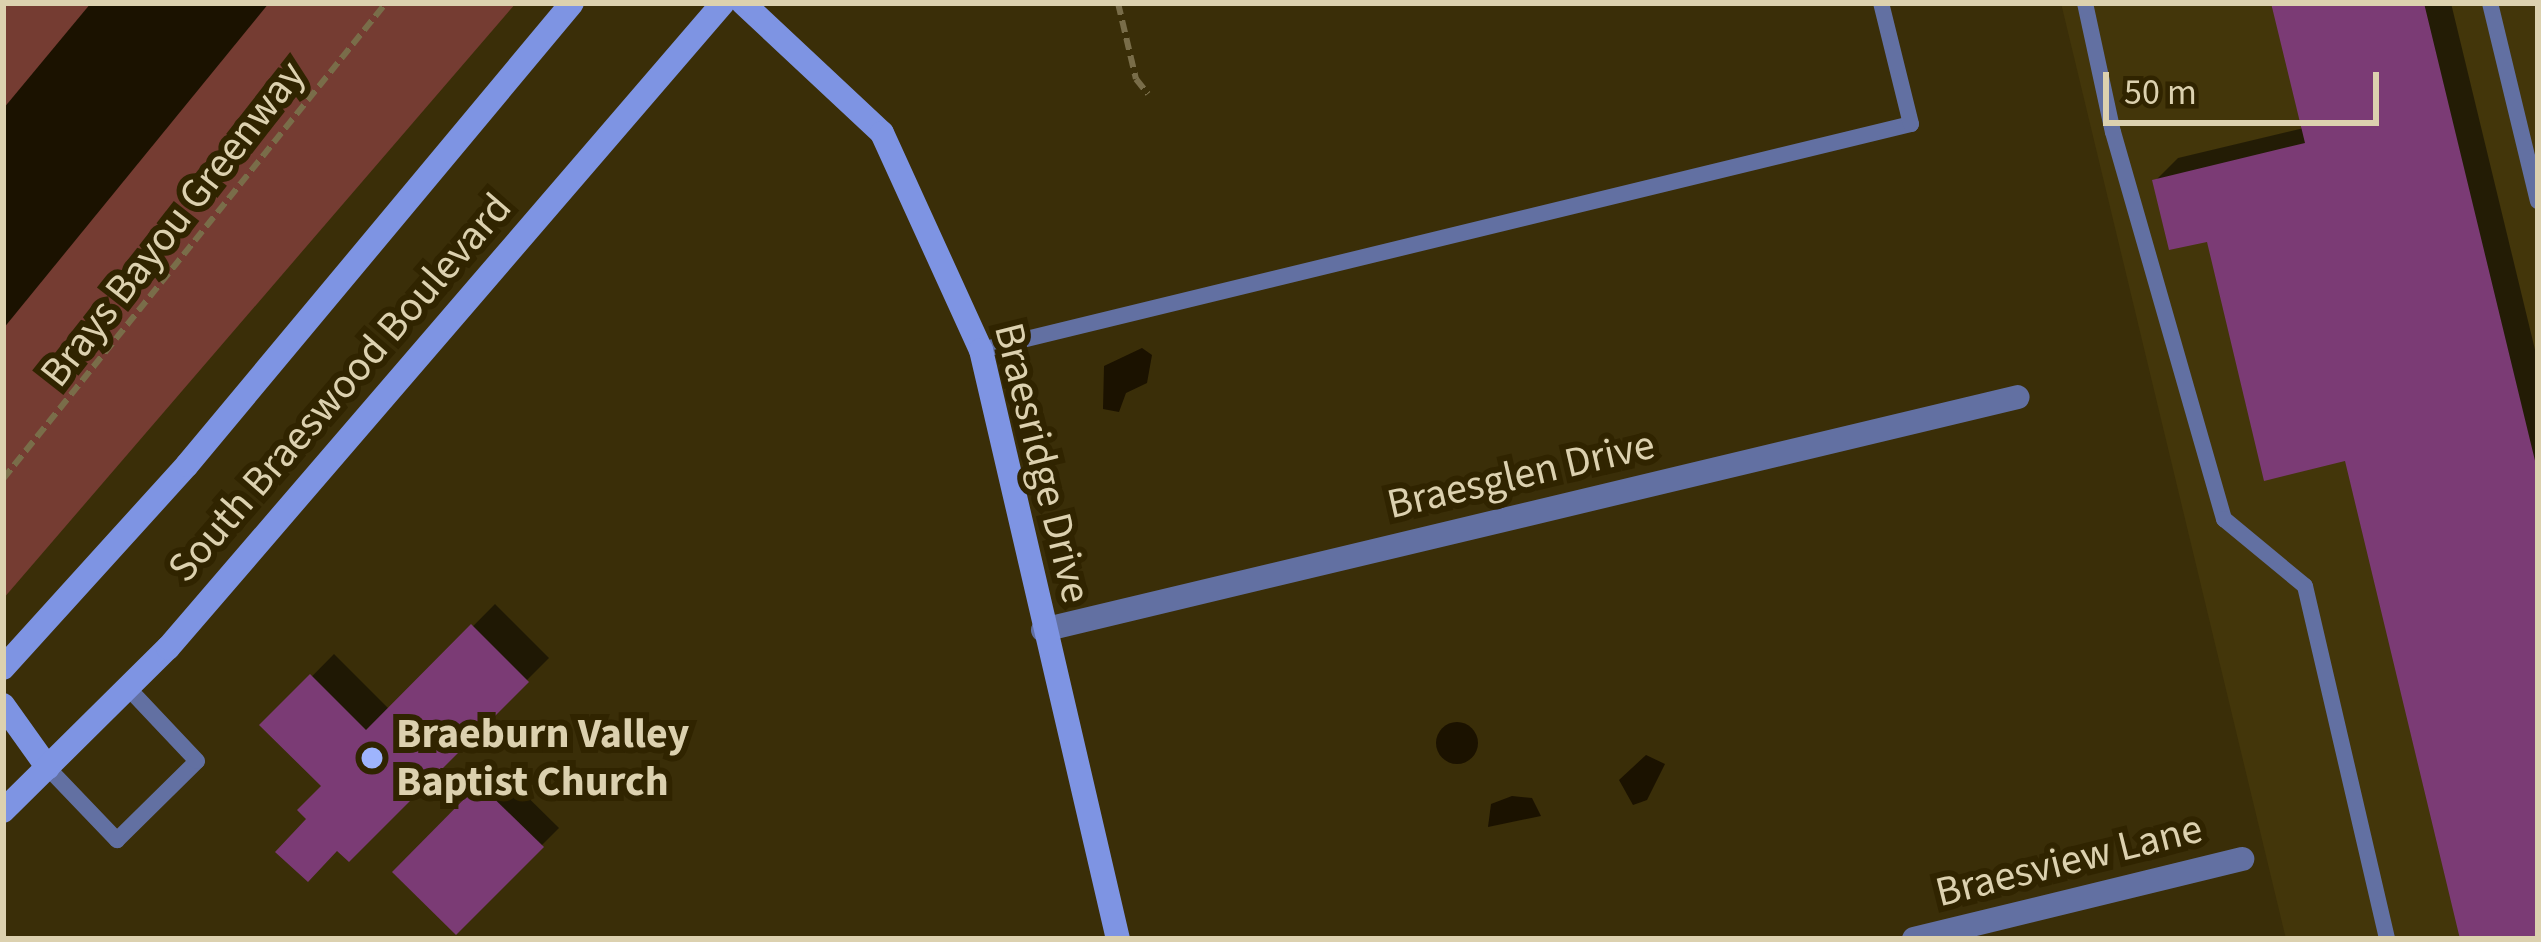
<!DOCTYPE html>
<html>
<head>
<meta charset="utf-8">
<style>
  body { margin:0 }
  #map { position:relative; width:2541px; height:942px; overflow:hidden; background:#3a2e08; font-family:"Source Sans 3",sans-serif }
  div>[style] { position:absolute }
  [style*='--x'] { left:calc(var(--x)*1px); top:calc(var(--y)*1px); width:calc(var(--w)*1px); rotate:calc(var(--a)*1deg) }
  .built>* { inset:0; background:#43360a }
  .green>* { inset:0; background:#753c32 }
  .water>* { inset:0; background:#1b1200 }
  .round { border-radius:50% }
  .shadow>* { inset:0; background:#0007 }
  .building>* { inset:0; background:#7b3b75 }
  .path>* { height:6px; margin-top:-3px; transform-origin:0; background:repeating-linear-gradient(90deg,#796d49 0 12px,transparent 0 18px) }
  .lane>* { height:16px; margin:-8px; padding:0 8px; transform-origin:8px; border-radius:8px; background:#6270a2 }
  .street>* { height:24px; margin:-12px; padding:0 12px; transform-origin:12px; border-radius:12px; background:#6270a2 }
  .secondary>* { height:24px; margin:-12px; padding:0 12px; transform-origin:12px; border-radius:12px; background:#7e94e3 }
  .dots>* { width:33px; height:33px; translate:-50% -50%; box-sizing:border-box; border:6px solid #302400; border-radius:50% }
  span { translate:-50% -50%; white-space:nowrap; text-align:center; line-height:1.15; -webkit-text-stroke:12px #302400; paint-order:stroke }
  .street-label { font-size:42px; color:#dcd1af }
  .poi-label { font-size:42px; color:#dcd1af; font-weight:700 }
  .left { translate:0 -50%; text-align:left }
  .frame { position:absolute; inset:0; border:6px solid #dcd1af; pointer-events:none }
  .scale { position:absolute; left:2103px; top:72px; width:276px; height:54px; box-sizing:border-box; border:6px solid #dcd1af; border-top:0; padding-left:15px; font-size:36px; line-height:42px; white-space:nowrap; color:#dcd1af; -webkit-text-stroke:9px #302400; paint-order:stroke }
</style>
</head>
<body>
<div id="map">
  <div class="built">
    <i style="clip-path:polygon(2061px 3px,2538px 3px,2538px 939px,2286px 939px)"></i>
  </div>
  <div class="green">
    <i style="clip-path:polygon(3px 3px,516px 3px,3px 599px)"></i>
  </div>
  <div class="water">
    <i style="clip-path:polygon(91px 3px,269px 3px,3px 329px,3px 109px)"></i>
    <i style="clip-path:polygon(1142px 348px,1152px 355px,1147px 383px,1126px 393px,1119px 412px,1103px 409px,1104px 366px)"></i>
    <i class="round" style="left:1436px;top:722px;width:42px;height:42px"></i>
    <i style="clip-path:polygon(1646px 755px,1665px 764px,1647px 800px,1633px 805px,1619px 780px)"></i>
    <i style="clip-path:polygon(1512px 796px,1532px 798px,1541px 816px,1488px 827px,1491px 804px)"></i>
  </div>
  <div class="shadow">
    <i style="clip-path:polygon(2274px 3px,2451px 3px,2538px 362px,2538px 939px,2463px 939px,2347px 458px,2209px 238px,2155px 181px,2178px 158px,2304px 128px)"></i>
    <i style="clip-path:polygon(495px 604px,549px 658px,349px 858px,310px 820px,325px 786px,264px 725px,334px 654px,390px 710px)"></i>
    <i style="clip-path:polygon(499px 769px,559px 828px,456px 931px,396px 872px)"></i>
  </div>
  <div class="building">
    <i style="clip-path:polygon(2271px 3px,2424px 3px,2538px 473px,2538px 939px,2460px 939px,2345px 461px,2264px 481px,2207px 242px,2169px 250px,2152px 180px,2305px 143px)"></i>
    <i style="clip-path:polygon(471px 624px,529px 682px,349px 862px,337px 851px,308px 882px,275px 852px,306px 819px,297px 810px,321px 786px,259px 725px,310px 674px,366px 730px)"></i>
    <i style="clip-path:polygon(479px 784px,544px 847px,456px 935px,392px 872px)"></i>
  </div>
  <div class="path">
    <i style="--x:1118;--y:3;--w:78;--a:76.7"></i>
    <i style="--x:1136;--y:79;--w:19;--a:51"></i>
    <i style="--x:3;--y:479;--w:611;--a:-51.18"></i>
  </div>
  <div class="lane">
    <i style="--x:2085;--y:3;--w:132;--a:77.8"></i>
    <i style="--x:2113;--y:132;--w:403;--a:74"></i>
    <i style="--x:2224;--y:519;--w:105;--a:39.6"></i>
    <i style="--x:2305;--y:586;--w:362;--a:76.9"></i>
    <i style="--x:2490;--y:3;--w:204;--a:76.4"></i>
    <i style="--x:981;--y:350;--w:957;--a:-13.66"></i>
    <i style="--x:1911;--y:124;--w:125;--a:-103.9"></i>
    <i style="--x:48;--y:768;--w:100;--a:46.2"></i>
    <i style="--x:117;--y:840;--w:112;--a:-44.6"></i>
    <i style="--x:197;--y:761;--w:100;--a:-133.4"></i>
  </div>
  <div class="street">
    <i style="--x:1043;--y:630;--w:1002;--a:-13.44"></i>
    <i style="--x:1914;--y:939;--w:338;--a:-13.7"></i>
  </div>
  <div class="secondary">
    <i style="--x:743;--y:3;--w:190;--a:43.1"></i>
    <i style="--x:882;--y:133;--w:239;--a:65.5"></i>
    <i style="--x:981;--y:350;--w:605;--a:76.91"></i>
    <i style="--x:3;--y:668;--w:274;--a:-47.8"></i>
    <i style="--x:187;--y:465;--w:601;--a:-50.19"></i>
    <i style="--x:3;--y:705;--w:77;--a:54.5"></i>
    <i style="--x:3;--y:811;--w:232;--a:-44.7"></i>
    <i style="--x:168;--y:648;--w:851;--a:-49.29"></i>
  </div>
  <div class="dots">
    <i style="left:372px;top:758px;background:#9eb4fd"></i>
  </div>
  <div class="street-label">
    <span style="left:173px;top:224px;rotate:-52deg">Brays Bayou Greenway</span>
    <span style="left:340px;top:388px;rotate:-49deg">South Braeswood Boulevard</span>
    <span style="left:1042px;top:463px;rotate:76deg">Braesridge Drive</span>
    <span style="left:1521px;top:475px;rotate:-13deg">Braesglen Drive</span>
    <span style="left:2069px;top:861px;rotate:-14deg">Braesview Lane</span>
  </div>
  <div class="poi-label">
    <span class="left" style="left:396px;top:758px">Braeburn Valley<br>Baptist Church</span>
  </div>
  <div class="frame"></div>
  <div class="scale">50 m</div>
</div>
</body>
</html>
